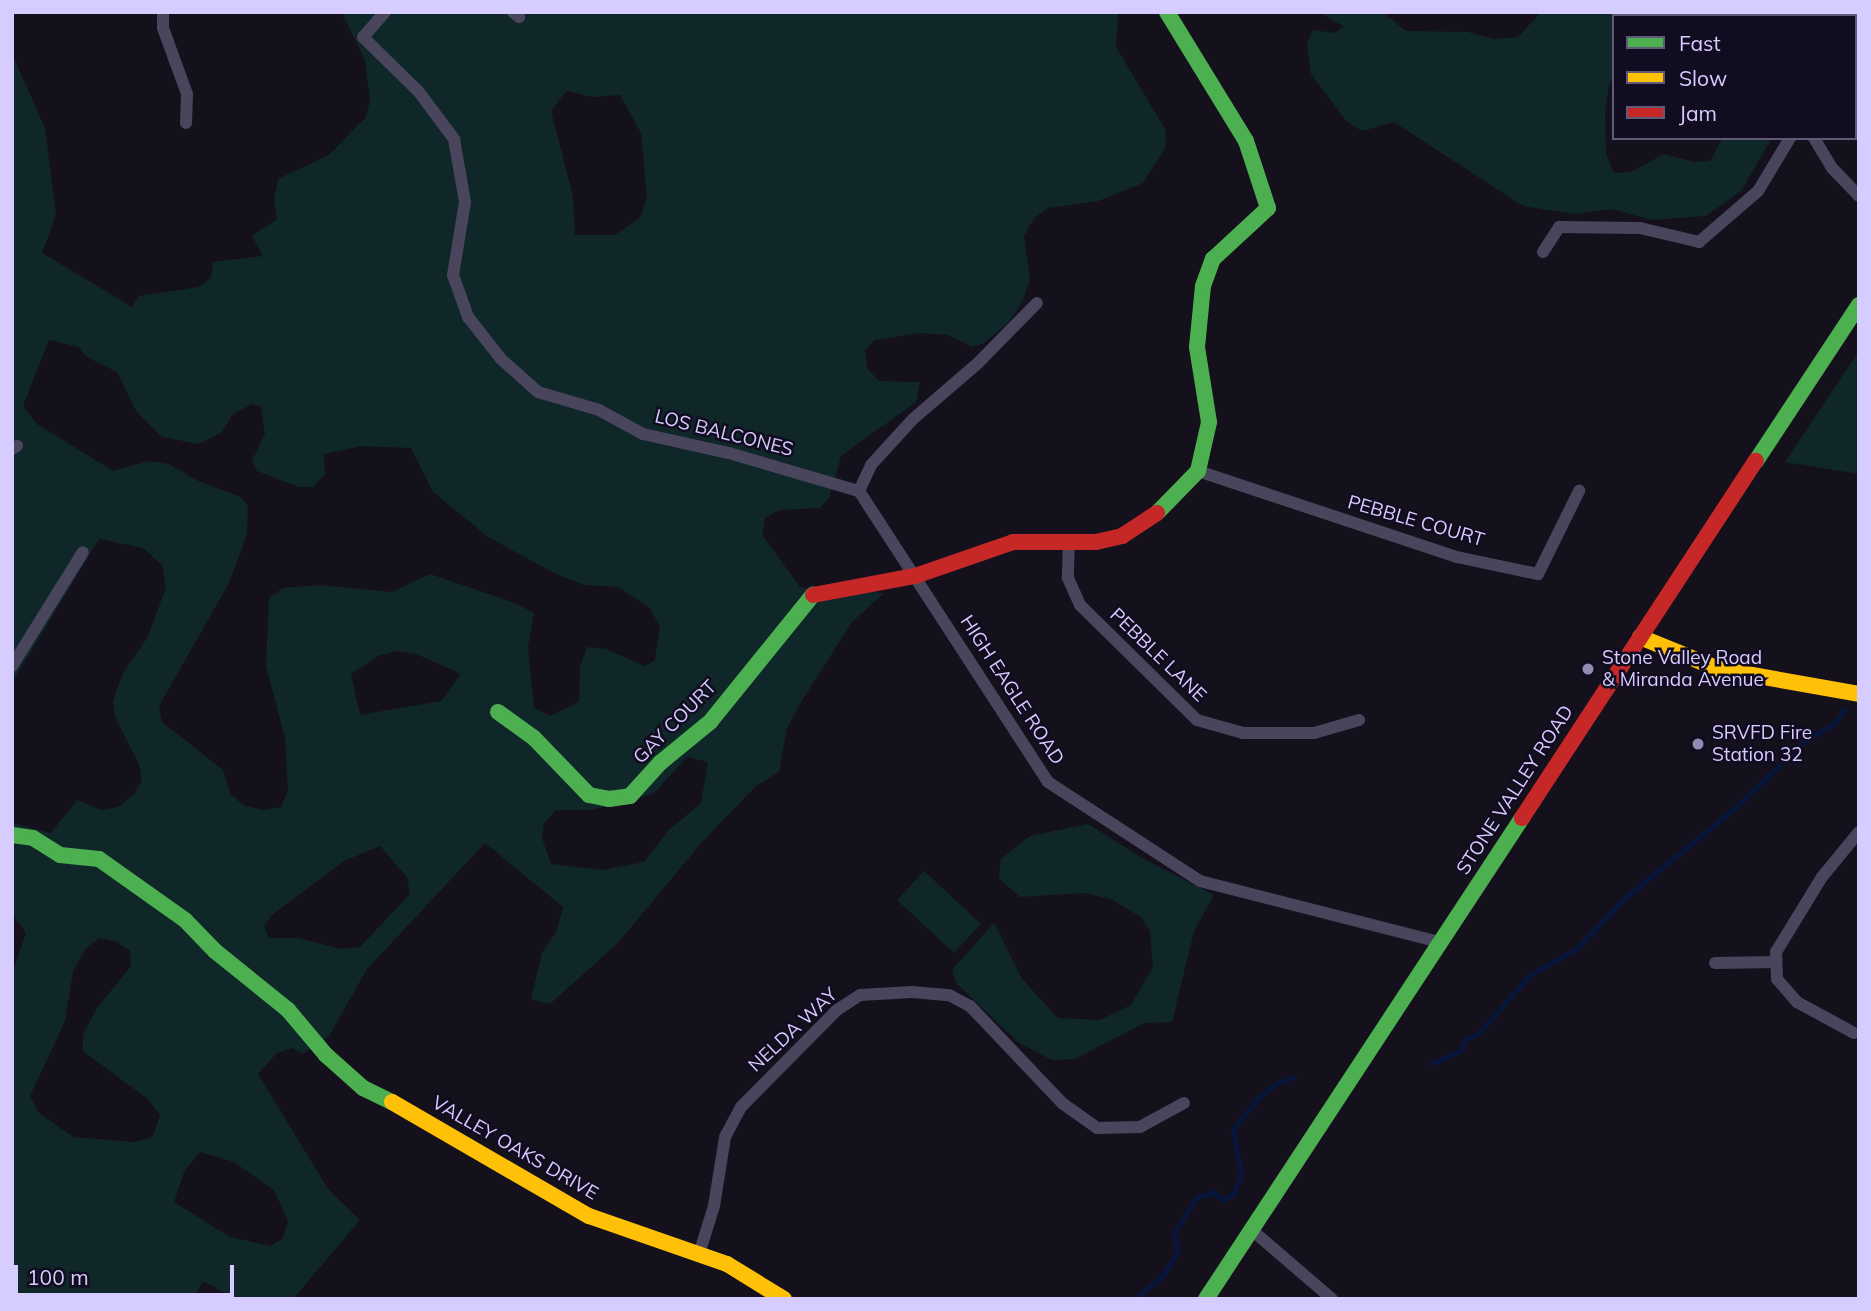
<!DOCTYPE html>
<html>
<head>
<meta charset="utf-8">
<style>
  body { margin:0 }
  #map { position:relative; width:1871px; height:1311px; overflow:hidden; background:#14111c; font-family:Mulish,sans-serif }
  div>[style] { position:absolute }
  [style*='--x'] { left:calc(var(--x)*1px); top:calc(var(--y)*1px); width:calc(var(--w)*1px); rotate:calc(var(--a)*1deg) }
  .green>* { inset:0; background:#102729 }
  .stream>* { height:4.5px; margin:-2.25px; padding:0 2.25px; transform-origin:2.25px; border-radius:2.25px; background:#08163c }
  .street>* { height:12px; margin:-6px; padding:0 6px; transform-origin:6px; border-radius:6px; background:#49455d }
  .fast>* { height:16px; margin:-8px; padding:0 8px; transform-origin:8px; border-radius:8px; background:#4caf50 }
  .slow>* { height:16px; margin:-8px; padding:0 8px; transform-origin:8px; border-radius:8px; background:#ffc107 }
  .jam>* { height:16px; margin:-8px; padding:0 8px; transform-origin:8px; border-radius:8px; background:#c62828 }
  .dots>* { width:19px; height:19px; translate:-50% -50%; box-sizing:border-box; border:4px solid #120c21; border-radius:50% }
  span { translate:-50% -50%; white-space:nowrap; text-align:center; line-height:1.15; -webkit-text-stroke:5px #120c21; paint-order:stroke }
  .street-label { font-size:19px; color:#d7ccff }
  .poi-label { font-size:19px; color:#d7ccff }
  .left { translate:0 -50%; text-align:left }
  .frame { position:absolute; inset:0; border:14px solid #d7ccff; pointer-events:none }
  .legend { position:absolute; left:1612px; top:14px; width:245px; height:126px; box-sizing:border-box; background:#120c21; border:2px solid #61597a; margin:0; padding:9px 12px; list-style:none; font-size:21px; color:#d7ccff }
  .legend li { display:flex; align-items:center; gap:14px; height:35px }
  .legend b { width:35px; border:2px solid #61597a }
  .scale { position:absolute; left:14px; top:1265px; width:220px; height:32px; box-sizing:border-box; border:4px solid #d7ccff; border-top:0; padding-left:9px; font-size:21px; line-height:24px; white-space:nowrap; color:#d7ccff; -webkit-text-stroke:5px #120c21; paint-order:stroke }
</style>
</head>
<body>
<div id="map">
  <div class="green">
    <i style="clip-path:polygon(evenodd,348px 12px,1118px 12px,1116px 47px,1165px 129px,1166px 147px,1143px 183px,1098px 201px,1048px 208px,1034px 218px,1024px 236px,1030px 280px,1022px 302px,1008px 323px,984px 343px,972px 347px,948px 335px,920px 333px,875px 340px,865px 350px,867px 368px,879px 381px,920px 382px,916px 402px,841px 456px,829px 498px,820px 508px,779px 510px,765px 518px,762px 535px,800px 587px,837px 598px,859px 591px,884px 593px,852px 622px,803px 699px,787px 728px,779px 772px,756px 786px,703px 841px,618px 943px,550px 1004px,531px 999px,542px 953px,557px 930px,563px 907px,485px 843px,367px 969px,329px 1036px,303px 1054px,292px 1048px,277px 1053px,258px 1074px,328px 1189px,360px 1220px,293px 1299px,236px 1299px,203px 1281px,193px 1299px,12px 1299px,12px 974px,26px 933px,12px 914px,12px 823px,51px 833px,77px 800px,101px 810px,119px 807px,135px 793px,142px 780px,139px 764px,115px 717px,113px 701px,122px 675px,147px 638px,166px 588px,162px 565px,143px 548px,99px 539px,12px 683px,12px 54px,45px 128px,56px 215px,42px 253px,132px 307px,139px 296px,199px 287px,211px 278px,213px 262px,263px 256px,252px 236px,277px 219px,274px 200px,278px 179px,329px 155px,366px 117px,370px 101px,365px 60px,343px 15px,348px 12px,566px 91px,593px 97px,620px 95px,641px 133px,647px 197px,641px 217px,615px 235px,575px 235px,573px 196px,551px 111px,566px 91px,348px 12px,49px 340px,79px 347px,85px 356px,117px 372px,136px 411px,162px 437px,199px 444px,222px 432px,232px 415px,252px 404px,261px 407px,265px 434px,252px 461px,257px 471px,299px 487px,313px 487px,325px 474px,324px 454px,362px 446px,411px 448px,433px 492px,488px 537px,556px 574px,584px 585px,618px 587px,649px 607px,660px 626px,655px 660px,645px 666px,606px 649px,587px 647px,580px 667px,579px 702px,550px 716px,534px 708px,528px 647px,534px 613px,515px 603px,430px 574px,392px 592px,319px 585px,283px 588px,269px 598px,266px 665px,285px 739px,288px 790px,281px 807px,265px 810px,245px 806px,231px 795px,223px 770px,162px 722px,159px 706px,229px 583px,247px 534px,248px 506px,241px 497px,196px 480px,169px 464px,149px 461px,113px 471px,37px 424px,23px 406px,49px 340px,348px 12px,397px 651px,416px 654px,461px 674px,441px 701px,360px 715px,351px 674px,378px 656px,397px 651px,348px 12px,687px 757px,708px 762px,701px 803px,669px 830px,644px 862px,602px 870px,551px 864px,542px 838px,544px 823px,556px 810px,592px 810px,653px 794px,687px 757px,348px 12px,380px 846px,407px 877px,410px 894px,360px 947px,341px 949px,298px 938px,269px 938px,264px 926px,273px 914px,344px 861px,380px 846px,348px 12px,99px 938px,115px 941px,130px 951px,131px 966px,97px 1008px,83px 1034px,83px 1051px,148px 1099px,160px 1115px,153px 1137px,134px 1142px,73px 1137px,39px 1113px,30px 1096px,65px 1021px,73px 971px,86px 948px,99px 938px,348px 12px,200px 1152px,234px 1162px,274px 1190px,288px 1221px,283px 1238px,271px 1246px,230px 1237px,174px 1202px,184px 1172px,200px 1152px)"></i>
    <i style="clip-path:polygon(1319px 12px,1382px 12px,1406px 31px,1468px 32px,1494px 39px,1518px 37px,1541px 12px,1676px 12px,1614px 16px,1614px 80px,1609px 84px,1605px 112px,1606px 154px,1614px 173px,1631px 172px,1664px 154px,1694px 162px,1710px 161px,1723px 138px,1772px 138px,1741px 191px,1706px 216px,1652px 220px,1612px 209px,1575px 214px,1523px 206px,1394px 122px,1362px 131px,1347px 122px,1311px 74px,1307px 43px,1313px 30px,1334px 33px,1344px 27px)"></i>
    <i style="clip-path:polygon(1859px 351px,1859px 474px,1785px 462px,1840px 379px)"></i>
    <i style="clip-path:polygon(1088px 824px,1142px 858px,1214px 895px,1194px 931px,1172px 1022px,1144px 1023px,1075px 1059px,1052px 1060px,1019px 1043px,956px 983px,952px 970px,994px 923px,1022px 979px,1058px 1018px,1100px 1020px,1131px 1005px,1153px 967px,1150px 931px,1141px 917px,1111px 899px,1084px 893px,1020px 897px,999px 878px,1001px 859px,1030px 836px)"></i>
    <i style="clip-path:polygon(924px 871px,981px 924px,954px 953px,897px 900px)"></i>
  </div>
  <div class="stream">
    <i style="--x:1433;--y:1063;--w:30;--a:-24"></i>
    <i style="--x:1460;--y:1051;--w:13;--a:-63"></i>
    <i style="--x:1466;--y:1039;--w:13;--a:-23"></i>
    <i style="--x:1478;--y:1034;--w:79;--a:-48.6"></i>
    <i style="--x:1530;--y:975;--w:53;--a:-29.5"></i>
    <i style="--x:1576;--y:949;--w:71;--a:-46.1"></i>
    <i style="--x:1625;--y:898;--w:144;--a:-39.3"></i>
    <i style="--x:1736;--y:807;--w:95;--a:-43.7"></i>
    <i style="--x:1805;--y:741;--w:35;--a:-31"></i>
    <i style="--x:1835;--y:723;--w:17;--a:-54"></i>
    <i style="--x:1136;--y:1299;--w:38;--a:-42"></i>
    <i style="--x:1164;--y:1274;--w:27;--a:-59"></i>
    <i style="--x:1178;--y:1251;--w:18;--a:-103"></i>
    <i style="--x:1174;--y:1233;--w:43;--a:-57.4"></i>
    <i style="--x:1197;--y:1197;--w:18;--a:-16"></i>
    <i style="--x:1214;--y:1192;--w:12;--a:42"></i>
    <i style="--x:1223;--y:1200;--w:13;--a:-32"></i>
    <i style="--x:1234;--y:1193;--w:20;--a:-70"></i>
    <i style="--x:1241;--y:1174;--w:45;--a:-100.3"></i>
    <i style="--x:1233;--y:1130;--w:39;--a:-52"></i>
    <i style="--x:1257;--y:1099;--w:23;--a:-40"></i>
    <i style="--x:1275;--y:1084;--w:20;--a:-20"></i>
  </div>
  <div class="street">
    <i style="--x:163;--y:12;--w:16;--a:90"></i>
    <i style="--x:163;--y:28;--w:70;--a:70"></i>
    <i style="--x:187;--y:94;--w:29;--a:92"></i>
    <i style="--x:385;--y:12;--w:33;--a:131"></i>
    <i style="--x:363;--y:37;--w:78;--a:44.5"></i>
    <i style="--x:419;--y:92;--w:59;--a:53.3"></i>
    <i style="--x:454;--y:139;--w:64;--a:80.1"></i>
    <i style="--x:465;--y:202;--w:74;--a:99.3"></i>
    <i style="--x:453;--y:275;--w:45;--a:70.3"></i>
    <i style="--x:468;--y:317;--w:53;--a:51.8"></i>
    <i style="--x:501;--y:359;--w:50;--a:41.7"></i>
    <i style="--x:538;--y:392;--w:64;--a:16.4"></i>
    <i style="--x:599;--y:410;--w:50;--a:28.6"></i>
    <i style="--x:643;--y:434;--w:88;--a:12.5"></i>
    <i style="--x:729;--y:453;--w:135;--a:16.3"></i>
    <i style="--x:513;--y:12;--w:8;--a:40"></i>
    <i style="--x:1794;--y:12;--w:4;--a:63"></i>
    <i style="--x:1854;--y:16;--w:5;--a:-53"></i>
    <i style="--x:1814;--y:138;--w:35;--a:59"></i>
    <i style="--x:1832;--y:168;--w:39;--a:46"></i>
    <i style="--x:1543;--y:252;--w:30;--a:-57"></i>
    <i style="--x:1559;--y:227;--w:81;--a:0.7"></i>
    <i style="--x:1640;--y:228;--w:61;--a:13.3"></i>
    <i style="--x:1699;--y:242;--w:78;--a:-40.8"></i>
    <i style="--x:1758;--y:191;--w:62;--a:-58.9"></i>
    <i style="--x:12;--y:449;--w:6;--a:-31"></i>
    <i style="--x:1198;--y:471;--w:273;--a:18.4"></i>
    <i style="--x:1457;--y:557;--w:83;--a:11.9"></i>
    <i style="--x:1538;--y:574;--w:93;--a:-63.7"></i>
    <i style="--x:859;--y:491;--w:347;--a:57"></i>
    <i style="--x:1048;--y:782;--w:181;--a:33.1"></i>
    <i style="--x:1200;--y:881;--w:248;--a:14.3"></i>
    <i style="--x:859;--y:491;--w:29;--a:-65"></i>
    <i style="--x:871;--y:465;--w:62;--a:-47.6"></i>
    <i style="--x:913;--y:419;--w:86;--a:-40.7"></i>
    <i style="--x:978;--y:363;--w:84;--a:-45.5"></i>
    <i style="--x:1069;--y:542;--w:36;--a:92"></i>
    <i style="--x:1068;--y:578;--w:30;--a:66"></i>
    <i style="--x:1080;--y:605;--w:164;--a:44.5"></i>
    <i style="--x:1197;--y:720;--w:48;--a:15.8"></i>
    <i style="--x:1243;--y:733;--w:71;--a:0"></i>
    <i style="--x:1314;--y:733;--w:47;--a:-16.1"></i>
    <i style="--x:12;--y:666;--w:134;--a:-58.1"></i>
    <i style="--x:1715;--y:963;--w:61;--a:-0.9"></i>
    <i style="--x:1854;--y:1033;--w:65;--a:-151.5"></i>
    <i style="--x:1797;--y:1002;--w:30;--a:-131"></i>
    <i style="--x:1777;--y:979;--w:27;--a:-92"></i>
    <i style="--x:1776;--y:952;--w:88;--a:-58.5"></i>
    <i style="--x:1822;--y:877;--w:58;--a:-50.6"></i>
    <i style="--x:1253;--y:1231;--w:104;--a:40.7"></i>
    <i style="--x:699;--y:1254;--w:50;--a:-72.6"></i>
    <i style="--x:714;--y:1206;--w:70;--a:-80.9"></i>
    <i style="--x:725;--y:1137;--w:34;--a:-62"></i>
    <i style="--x:741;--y:1107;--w:136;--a:-45.3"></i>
    <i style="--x:837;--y:1010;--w:27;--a:-33"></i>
    <i style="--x:860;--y:995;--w:52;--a:-3.3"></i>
    <i style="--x:912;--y:992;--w:37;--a:5"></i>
    <i style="--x:949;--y:995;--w:24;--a:28"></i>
    <i style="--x:970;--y:1006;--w:134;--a:46.5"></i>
    <i style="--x:1062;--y:1103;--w:43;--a:35.5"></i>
    <i style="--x:1097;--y:1128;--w:43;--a:-1.3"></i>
    <i style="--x:1140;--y:1127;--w:50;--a:-28.6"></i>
  </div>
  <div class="fast">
    <i style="--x:1756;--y:461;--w:187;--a:-56.6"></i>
    <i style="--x:1157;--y:513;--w:59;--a:-45.7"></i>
    <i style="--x:1198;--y:471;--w:50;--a:-77.3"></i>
    <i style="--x:1209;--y:422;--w:76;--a:-99.1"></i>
    <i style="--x:1197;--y:347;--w:61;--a:-84.4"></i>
    <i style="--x:1203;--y:286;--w:29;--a:-70"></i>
    <i style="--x:1213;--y:259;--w:75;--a:-42.8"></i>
    <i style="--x:1268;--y:208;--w:71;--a:-108.2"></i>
    <i style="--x:1246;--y:141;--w:151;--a:-121.5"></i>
    <i style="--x:498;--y:712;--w:44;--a:35.8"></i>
    <i style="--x:534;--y:738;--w:79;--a:46"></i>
    <i style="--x:589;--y:795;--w:20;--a:11"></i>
    <i style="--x:609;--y:799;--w:21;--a:-8"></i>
    <i style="--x:630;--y:796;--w:45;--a:-47.7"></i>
    <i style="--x:660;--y:763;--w:65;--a:-39.4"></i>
    <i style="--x:710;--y:722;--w:164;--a:-51"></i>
    <i style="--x:12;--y:835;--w:21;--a:8"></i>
    <i style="--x:33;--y:838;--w:32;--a:32"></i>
    <i style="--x:60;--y:855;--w:39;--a:6"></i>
    <i style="--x:99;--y:859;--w:105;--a:35.3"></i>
    <i style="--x:185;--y:920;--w:43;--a:45.9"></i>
    <i style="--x:215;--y:951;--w:94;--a:38.9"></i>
    <i style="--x:288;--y:1010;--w:59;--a:49.8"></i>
    <i style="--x:326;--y:1055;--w:50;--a:41.7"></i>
    <i style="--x:363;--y:1088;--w:32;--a:26"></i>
    <i style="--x:1206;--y:1299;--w:576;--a:-56.7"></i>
  </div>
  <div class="slow">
    <i style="--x:1640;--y:637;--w:85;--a:22.1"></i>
    <i style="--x:1719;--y:669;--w:142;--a:10.1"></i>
    <i style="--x:392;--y:1102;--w:228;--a:30.1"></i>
    <i style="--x:589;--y:1216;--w:146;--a:19.2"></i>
    <i style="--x:727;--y:1264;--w:67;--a:31.6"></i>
  </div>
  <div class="jam">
    <i style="--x:813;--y:595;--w:104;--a:-10.6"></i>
    <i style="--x:915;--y:576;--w:104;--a:-19.1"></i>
    <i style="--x:1013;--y:542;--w:83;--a:0"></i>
    <i style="--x:1096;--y:542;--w:27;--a:-13"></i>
    <i style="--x:1122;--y:536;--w:42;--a:-33.3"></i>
    <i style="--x:1522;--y:818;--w:427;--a:-56.8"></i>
  </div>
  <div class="dots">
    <i style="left:1588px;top:669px;background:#938bb0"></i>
    <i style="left:1698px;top:744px;background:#938bb0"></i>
  </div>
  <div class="street-label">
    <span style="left:724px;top:433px;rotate:14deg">LOS BALCONES</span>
    <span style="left:1416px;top:521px;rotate:16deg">PEBBLE COURT</span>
    <span style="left:1158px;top:655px;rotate:44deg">PEBBLE LANE</span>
    <span style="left:1012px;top:690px;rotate:57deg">HIGH EAGLE ROAD</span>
    <span style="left:675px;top:722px;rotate:-45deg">GAY COURT</span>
    <span style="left:1515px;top:790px;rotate:-57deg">STONE VALLEY ROAD</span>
    <span style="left:793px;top:1030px;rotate:-43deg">NELDA WAY</span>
    <span style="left:515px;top:1148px;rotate:30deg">VALLEY OAKS DRIVE</span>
  </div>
  <div class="poi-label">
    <span class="left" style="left:1602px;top:669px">Stone Valley Road<br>&amp; Miranda Avenue</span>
    <span class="left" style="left:1712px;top:744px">SRVFD Fire<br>Station 32</span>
  </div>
  <div class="frame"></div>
  <ul class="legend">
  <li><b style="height:9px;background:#4caf50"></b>Fast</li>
  <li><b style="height:9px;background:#ffc107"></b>Slow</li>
  <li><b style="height:9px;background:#c62828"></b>Jam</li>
  </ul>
  <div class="scale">100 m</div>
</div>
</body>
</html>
